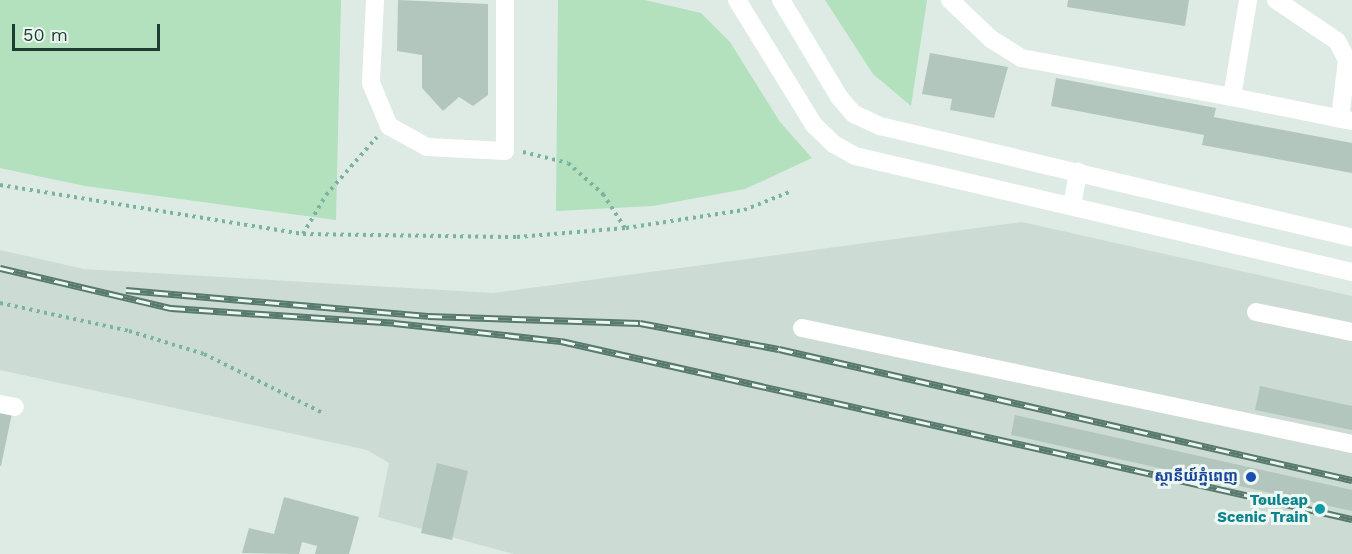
<!DOCTYPE html>
<html>
<head>
<meta charset="utf-8">
<style>
  body { margin:0 }
  #map { position:relative; width:1352px; height:554px; overflow:hidden; background:#ddebe4; font-family:"Work Sans","Noto Sans Khmer",sans-serif }
  div>[style] { position:absolute }
  [style*='--x'] { left:calc(var(--x)*1px); top:calc(var(--y)*1px); width:calc(var(--w)*1px); rotate:calc(var(--a)*1deg) }
  .built>* { inset:0; background:#ccdbd3 }
  .green>* { inset:0; background:#b3e0bd }
  .building>* { inset:0; background:#b3c6bd }
  .path>* { height:4px; margin-top:-2px; transform-origin:0; background:repeating-linear-gradient(90deg,#7ab39e 0 3px,transparent 0 7.5px) }
  .minor>* { height:18px; margin:-9px; padding:0 9px; transform-origin:9px; border-radius:9px; background:#fff }
  .rail>* { height:7px; margin-top:-3.5px; transform-origin:0; background:repeating-linear-gradient(90deg,#eef8f2 0 14px,#57796e 0 28px); box-sizing:border-box; border-block:2px solid #57796e }
  .dots>* { width:16px; height:16px; translate:-50% -50%; box-sizing:border-box; border:3px solid #eef8f2; border-radius:50% }
  span { translate:-50% -50%; white-space:nowrap; text-align:center; line-height:1.15; -webkit-text-stroke:6px #eef8f2; paint-order:stroke }
  .transit-label { font-size:15px; color:#164399; font-weight:700 }
  .right { translate:-100% -50%; text-align:right }
  .culture-label { font-size:15px; color:#0d838f; font-weight:700 }
  .scale { position:absolute; left:12px; top:24px; width:148px; height:27px; box-sizing:border-box; border:3px solid #1d3d32; border-top:0; padding-left:8px; font-size:18px; line-height:21px; white-space:nowrap; color:#1d3d32; -webkit-text-stroke:4px #eef8f2; paint-order:stroke }
</style>
</head>
<body>
<div id="map">
  <div class="built">
    <i style="clip-path:polygon(1022px 222px,1352px 296px,1352px 554px,514px 554px,378px 517px,389px 463px,367px 450px,0 370px,0 250px,84px 269px,493px 293px)"></i>
  </div>
  <div class="green">
    <i style="clip-path:polygon(0 0,341px 0,336px 220px,85px 186px,0 168px)"></i>
    <i style="clip-path:polygon(558px 0,645px 0,701px 13px,730px 42px,780px 122px,812px 158px,745px 189px,653px 206px,556px 211px)"></i>
    <i style="clip-path:polygon(825px 0,927px 0,911px 106px,873px 74px)"></i>
  </div>
  <div class="building">
    <i style="clip-path:polygon(398px 0,488px 4px,488px 95px,473px 106px,459px 97px,443px 111px,422px 88px,422px 55px,397px 51px)"></i>
    <i style="clip-path:polygon(1068px 0,1189px 0,1185px 26px,1067px 7px)"></i>
    <i style="clip-path:polygon(930px 53px,1008px 67px,994px 118px,950px 110px,952px 99px,922px 94px)"></i>
    <i style="clip-path:polygon(1056px 78px,1216px 108px,1214px 117px,1352px 143px,1352px 173px,1202px 145px,1204px 135px,1051px 106px)"></i>
    <i style="clip-path:polygon(1260px 386px,1352px 406px,1352px 430px,1255px 410px)"></i>
    <i style="clip-path:polygon(0 411px,12px 413px,1px 466px,0 466px)"></i>
    <i style="clip-path:polygon(1015px 415px,1352px 490px,1352px 511px,1011px 435px)"></i>
    <i style="clip-path:polygon(437px 463px,468px 471px,452px 540px,421px 533px)"></i>
    <i style="clip-path:polygon(284px 497px,359px 517px,349px 554px,315px 554px,317px 546px,302px 542px,299px 554px,242px 553px,249px 528px,274px 534px)"></i>
  </div>
  <div class="path">
    <i style="--x:523;--y:152;--w:46;--a:13.7"></i>
    <i style="--x:568;--y:163;--w:47;--a:41.5"></i>
    <i style="--x:603;--y:194;--w:40;--a:57.1"></i>
    <i style="--x:0;--y:185;--w:307;--a:9.2"></i>
    <i style="--x:303;--y:234;--w:214;--a:0.8"></i>
    <i style="--x:517;--y:237;--w:109;--a:-4.7"></i>
    <i style="--x:626;--y:228;--w:119;--a:-8.7"></i>
    <i style="--x:744;--y:210;--w:52;--a:-21.6"></i>
    <i style="--x:303;--y:234;--w:45;--a:-59.5"></i>
    <i style="--x:326;--y:195;--w:77;--a:-48.7"></i>
    <i style="--x:0;--y:303;--w:132;--a:12.2"></i>
    <i style="--x:129;--y:331;--w:78;--a:17"></i>
    <i style="--x:204;--y:354;--w:135;--a:26.4"></i>
  </div>
  <div class="minor">
    <i style="--x:375;--y:0;--w:83;--a:92.8"></i>
    <i style="--x:371;--y:83;--w:47;--a:67.3"></i>
    <i style="--x:389;--y:126;--w:43;--a:28.9"></i>
    <i style="--x:427;--y:147;--w:78;--a:2.9"></i>
    <i style="--x:505;--y:151;--w:151;--a:-90"></i>
    <i style="--x:737;--y:0;--w:147;--a:58.4"></i>
    <i style="--x:814;--y:125;--w:28;--a:44"></i>
    <i style="--x:834;--y:144;--w:24;--a:30"></i>
    <i style="--x:855;--y:156;--w:510;--a:13.14"></i>
    <i style="--x:781;--y:0;--w:113;--a:59.1"></i>
    <i style="--x:839;--y:97;--w:23;--a:49"></i>
    <i style="--x:854;--y:114;--w:29;--a:25"></i>
    <i style="--x:880;--y:126;--w:485;--a:13.3"></i>
    <i style="--x:950;--y:0;--w:57;--a:43.6"></i>
    <i style="--x:991;--y:39;--w:36;--a:32"></i>
    <i style="--x:1021;--y:58;--w:215;--a:10.5"></i>
    <i style="--x:1232;--y:97;--w:98;--a:-80.6"></i>
    <i style="--x:1276;--y:0;--w:73;--a:33.9"></i>
    <i style="--x:1337;--y:41;--w:21;--a:62"></i>
    <i style="--x:1347;--y:60;--w:59;--a:96.8"></i>
    <i style="--x:1232;--y:97;--w:122;--a:11.3"></i>
    <i style="--x:1072;--y:206;--w:35;--a:-80"></i>
    <i style="--x:1256;--y:312;--w:98;--a:11.8"></i>
    <i style="--x:802;--y:328;--w:562;--a:11.91"></i>
    <i style="--x:0;--y:404;--w:15;--a:11"></i>
  </div>
  <div class="rail">
    <i style="--x:0;--y:268;--w:176;--a:13.2"></i>
    <i style="--x:171;--y:308;--w:224;--a:3.8"></i>
    <i style="--x:394;--y:323;--w:168;--a:6.2"></i>
    <i style="--x:561;--y:341;--w:811;--a:12.68"></i>
    <i style="--x:126;--y:290;--w:303;--a:4.9"></i>
    <i style="--x:428;--y:316;--w:212;--a:1.9"></i>
    <i style="--x:640;--y:323;--w:141;--a:10.6"></i>
    <i style="--x:779;--y:349;--w:588;--a:12.88"></i>
  </div>
  <div class="dots">
    <i style="left:1251px;top:477px;background:#1a4fb4"></i>
    <i style="left:1320px;top:509px;background:#0f9aa8"></i>
  </div>
  <div class="transit-label">
    <span class="right" style="left:1238px;top:477px">ស្ថានីយ៍ភ្នំពេញ</span>
  </div>
  <div class="culture-label">
    <span class="right" style="left:1308px;top:509px">Touleap<br>Scenic Train</span>
  </div>
  <div class="scale">50 m</div>
</div>
</body>
</html>
